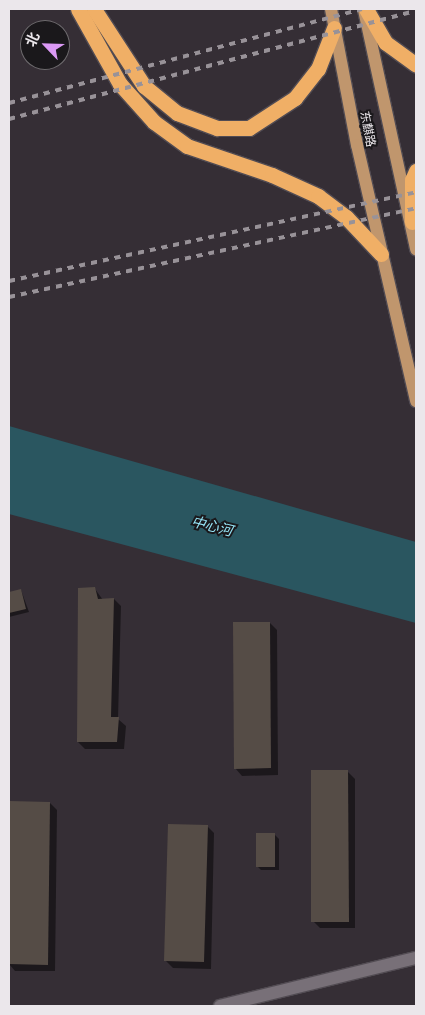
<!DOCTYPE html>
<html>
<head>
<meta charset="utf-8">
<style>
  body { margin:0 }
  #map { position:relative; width:425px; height:1015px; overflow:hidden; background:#352e35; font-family:"Noto Serif","Noto Sans SC",serif }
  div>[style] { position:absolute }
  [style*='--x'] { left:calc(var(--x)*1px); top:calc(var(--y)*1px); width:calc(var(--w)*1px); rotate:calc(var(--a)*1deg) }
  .water>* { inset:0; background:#2a5660 }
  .shadow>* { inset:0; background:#0007 }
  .building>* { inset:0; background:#554c46 }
  .roads { filter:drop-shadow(1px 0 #524c53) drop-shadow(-1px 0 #524c53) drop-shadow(0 1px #524c53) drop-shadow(0 -1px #524c53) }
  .street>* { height:12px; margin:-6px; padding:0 6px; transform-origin:6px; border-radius:6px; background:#787078 }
  .primary>* { height:12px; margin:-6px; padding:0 6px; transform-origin:6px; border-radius:6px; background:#c0966d }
  .highway>* { height:15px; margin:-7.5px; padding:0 7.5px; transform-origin:7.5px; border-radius:7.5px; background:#f0af66 }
  .rail>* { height:4px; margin-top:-2px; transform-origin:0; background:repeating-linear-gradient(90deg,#989298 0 6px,transparent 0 12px) }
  span { translate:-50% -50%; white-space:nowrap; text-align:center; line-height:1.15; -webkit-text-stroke:4px #1a181b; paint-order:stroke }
  .street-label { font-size:12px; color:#ebe7eb }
  .water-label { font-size:14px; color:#96e5f7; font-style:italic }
  .frame { position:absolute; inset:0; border:10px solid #ebe7eb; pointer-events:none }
  .north { position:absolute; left:20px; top:20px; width:50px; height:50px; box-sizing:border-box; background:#1a181b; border:1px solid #6e6b6e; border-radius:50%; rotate:294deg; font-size:14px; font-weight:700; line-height:20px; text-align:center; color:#ebe7eb }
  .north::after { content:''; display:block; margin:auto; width:18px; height:22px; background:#db99f5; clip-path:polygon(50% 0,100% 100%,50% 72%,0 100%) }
</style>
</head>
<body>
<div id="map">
  <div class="water">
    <i style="clip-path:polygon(9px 426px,416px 542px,416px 623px,9px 514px)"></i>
  </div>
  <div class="shadow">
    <i style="clip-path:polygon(95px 589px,103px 600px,114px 599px,121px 606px,118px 719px,126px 726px,124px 749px,85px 749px,78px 742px)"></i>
    <i style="clip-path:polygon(21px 590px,29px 612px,9px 617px,9px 593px)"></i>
    <i style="clip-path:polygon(270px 623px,277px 630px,278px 775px,242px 776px,235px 768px)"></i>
    <i style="clip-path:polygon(347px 771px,355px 779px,355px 928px,320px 928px,313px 921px)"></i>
    <i style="clip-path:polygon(10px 802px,50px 803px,57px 810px,55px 971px,15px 971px,9px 964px)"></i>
    <i style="clip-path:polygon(207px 826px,214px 833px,211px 969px,173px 968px,166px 961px)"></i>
    <i style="clip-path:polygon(275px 835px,279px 839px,279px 870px,261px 870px,257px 866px)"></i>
  </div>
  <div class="building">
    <i style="clip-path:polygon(95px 587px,98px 599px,114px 598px,111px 717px,119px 717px,117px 742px,77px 742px,78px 588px)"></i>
    <i style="clip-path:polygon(21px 589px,26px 609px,9px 613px,9px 592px)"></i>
    <i style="clip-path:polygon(233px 622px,270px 622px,271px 768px,234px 769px)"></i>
    <i style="clip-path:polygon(311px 770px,348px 770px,349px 922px,311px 922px)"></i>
    <i style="clip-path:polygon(9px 801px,50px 802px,48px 965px,9px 964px)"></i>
    <i style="clip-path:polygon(168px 824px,208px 825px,204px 962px,164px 961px)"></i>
    <i style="clip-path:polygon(256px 833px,275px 833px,275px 867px,256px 867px)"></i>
  </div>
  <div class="roads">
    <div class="street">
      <i style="--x:220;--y:1006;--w:202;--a:-13.8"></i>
    </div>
    <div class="primary">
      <i style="--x:331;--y:9;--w:138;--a:79.2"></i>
      <i style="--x:357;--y:145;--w:263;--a:77"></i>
      <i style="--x:364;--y:10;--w:245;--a:77.7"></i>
    </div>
    <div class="highway">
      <i style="--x:78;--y:9;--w:86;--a:60.8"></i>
      <i style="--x:120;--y:84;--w:51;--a:48.2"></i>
      <i style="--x:154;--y:122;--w:41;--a:36"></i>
      <i style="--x:187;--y:146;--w:90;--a:18.8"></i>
      <i style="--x:272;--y:175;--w:51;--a:24.5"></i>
      <i style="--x:318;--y:196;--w:35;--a:37"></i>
      <i style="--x:346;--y:217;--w:51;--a:46.6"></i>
      <i style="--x:94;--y:9;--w:92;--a:57"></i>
      <i style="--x:144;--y:86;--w:43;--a:39.3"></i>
      <i style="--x:177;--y:113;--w:43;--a:20.6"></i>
      <i style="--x:217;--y:128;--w:32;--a:0"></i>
      <i style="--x:249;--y:128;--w:55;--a:-33.1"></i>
      <i style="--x:295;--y:98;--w:37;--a:-52"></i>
      <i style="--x:318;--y:69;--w:44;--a:-68.7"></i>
      <i style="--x:366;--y:9;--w:39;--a:60"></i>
      <i style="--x:386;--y:43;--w:37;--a:36"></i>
      <i style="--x:412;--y:222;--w:42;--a:-90"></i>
      <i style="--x:412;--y:180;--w:10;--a:-66"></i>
    </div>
  </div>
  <div class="rail">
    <i style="--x:9;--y:103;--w:365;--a:-14.9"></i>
    <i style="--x:9;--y:119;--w:421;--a:-14.9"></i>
    <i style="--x:9;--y:281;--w:417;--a:-12.3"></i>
    <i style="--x:9;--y:297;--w:417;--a:-12.3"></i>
  </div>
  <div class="street-label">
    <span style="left:368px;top:129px;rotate:79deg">东麒路</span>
  </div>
  <div class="water-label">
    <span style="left:212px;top:526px;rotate:14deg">中心河</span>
  </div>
  <div class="frame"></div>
  <div class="north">北</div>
</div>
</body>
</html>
